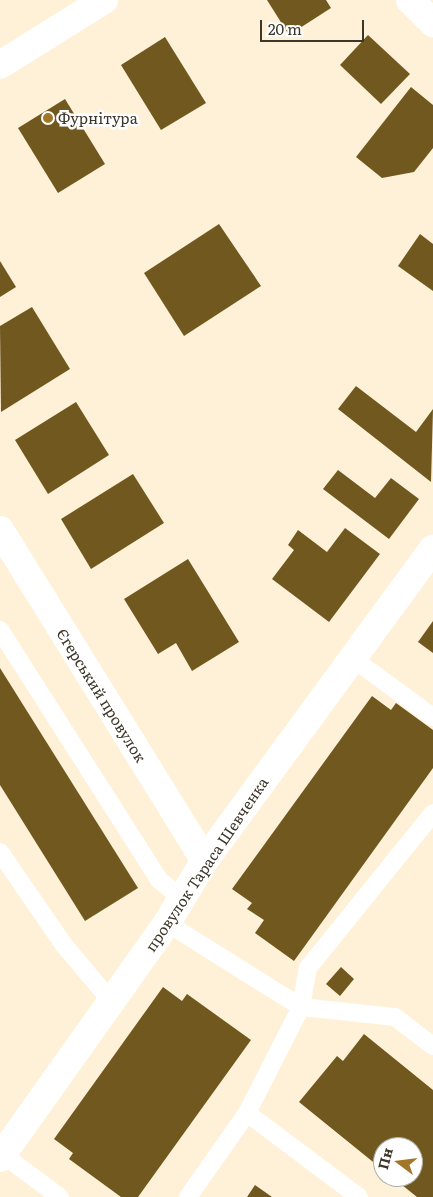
<!DOCTYPE html>
<html>
<head>
<meta charset="utf-8">
<style>
  body { margin:0 }
  #map { position:relative; width:433px; height:1197px; overflow:hidden; background:#fef1d7; font-family:Literata,serif }
  div>[style] { position:absolute }
  [style*='--x'] { left:calc(var(--x)*1px); top:calc(var(--y)*1px); width:calc(var(--w)*1px); rotate:calc(var(--a)*1deg) }
  .building>* { inset:0; background:#70581f }
  .service>* { height:18px; margin:-9px; padding:0 9px; transform-origin:9px; border-radius:9px; background:#fff }
  .minor>* { height:28px; margin:-14px; padding:0 14px; transform-origin:14px; border-radius:14px; background:#fff }
  .secondary>* { height:28px; margin:-14px; padding:0 14px; transform-origin:14px; border-radius:14px; background:#fff }
  .dots>* { width:14px; height:14px; translate:-50% -50%; box-sizing:border-box; border:2px solid #fff; border-radius:50% }
  span { translate:-50% -50%; white-space:nowrap; text-align:center; line-height:1.15; -webkit-text-stroke:5px #fff; paint-order:stroke }
  .poi-label { font-size:15px; color:#3d372a }
  .left { translate:0 -50%; text-align:left }
  .street-label { font-size:15px; color:#3d372a }
  .north { position:absolute; left:373px; top:1137px; width:50px; height:50px; box-sizing:border-box; background:#fff; border:1px solid #b1afaa; border-radius:50%; rotate:285deg; font-size:14px; font-weight:700; line-height:20px; text-align:center; color:#3d372a }
  .north::after { content:''; display:block; margin:auto; width:18px; height:22px; background:#a27627; clip-path:polygon(50% 0,100% 100%,50% 72%,0 100%) }
  .scale { position:absolute; left:260px; top:20px; width:104px; height:22px; box-sizing:border-box; border:2px solid #3d372a; border-top:0; padding-left:6px; font-size:15px; line-height:18px; white-space:nowrap; color:#3d372a; -webkit-text-stroke:4px #fff; paint-order:stroke }
</style>
</head>
<body>
<div id="map">
  <div class="building">
    <i style="clip-path:polygon(267px 0,326px 0,331px 8px,289px 35px)"></i>
    <i style="clip-path:polygon(368px 35px,410px 74px,381px 104px,340px 65px)"></i>
    <i style="clip-path:polygon(165px 37px,206px 103px,161px 130px,121px 65px)"></i>
    <i style="clip-path:polygon(411px 87px,433px 105px,433px 148px,414px 172px,382px 178px,356px 157px)"></i>
    <i style="clip-path:polygon(65px 99px,105px 164px,58px 193px,18px 128px)"></i>
    <i style="clip-path:polygon(219px 224px,261px 286px,184px 336px,144px 273px)"></i>
    <i style="clip-path:polygon(420px 234px,433px 244px,433px 291px,398px 266px)"></i>
    <i style="clip-path:polygon(0 261px,16px 287px,0 297px)"></i>
    <i style="clip-path:polygon(32px 307px,70px 369px,1px 412px,0 326px)"></i>
    <i style="clip-path:polygon(356px 386px,416px 432px,433px 409px,431px 482px,338px 409px)"></i>
    <i style="clip-path:polygon(76px 402px,109px 455px,48px 494px,15px 440px)"></i>
    <i style="clip-path:polygon(338px 470px,375px 498px,391px 478px,419px 499px,389px 539px,323px 489px)"></i>
    <i style="clip-path:polygon(133px 474px,164px 523px,91px 569px,61px 519px)"></i>
    <i style="clip-path:polygon(345px 528px,380px 554px,329px 622px,272px 579px,294px 550px,288px 545px,298px 530px,327px 552px)"></i>
    <i style="clip-path:polygon(188px 559px,239px 642px,192px 671px,176px 643px,158px 654px,124px 599px)"></i>
    <i style="clip-path:polygon(433px 621px,433px 653px,418px 642px)"></i>
    <i style="clip-path:polygon(0 668px,138px 888px,85px 921px,0 785px)"></i>
    <i style="clip-path:polygon(372px 696px,391px 710px,396px 703px,433px 730px,433px 768px,294px 961px,255px 933px,264px 920px,247px 909px,252px 903px,232px 889px)"></i>
    <i style="clip-path:polygon(341px 967px,354px 979px,340px 996px,326px 984px)"></i>
    <i style="clip-path:polygon(163px 987px,182px 1001px,187px 994px,251px 1040px,138px 1197px,121px 1197px,69px 1159px,73px 1153px,54px 1139px)"></i>
    <i style="clip-path:polygon(364px 1034px,433px 1090px,433px 1197px,417px 1197px,392px 1177px,413px 1177px,413px 1147px,383px 1147px,383px 1170px,299px 1102px,337px 1056px,343px 1061px)"></i>
    <i style="clip-path:polygon(255px 1185px,272px 1197px,247px 1197px)"></i>
  </div>
  <div class="service">
    <i style="--x:0;--y:630;--w:296;--a:57.5"></i>
    <i style="--x:159;--y:880;--w:29;--a:38"></i>
    <i style="--x:352;--y:658;--w:100;--a:36.1"></i>
    <i style="--x:0;--y:852;--w:113;--a:55.5"></i>
    <i style="--x:64;--y:945;--w:73;--a:50"></i>
    <i style="--x:167;--y:923;--w:158;--a:32.1"></i>
    <i style="--x:301;--y:1007;--w:95;--a:6.1"></i>
    <i style="--x:395;--y:1017;--w:48;--a:37.3"></i>
    <i style="--x:247;--y:1113;--w:140;--a:36.9"></i>
    <i style="--x:2;--y:1154;--w:72;--a:36.6"></i>
    <i style="--x:188;--y:1197;--w:103;--a:-54.9"></i>
    <i style="--x:247;--y:1113;--w:119;--a:-63"></i>
    <i style="--x:301;--y:1007;--w:40;--a:-80"></i>
    <i style="--x:308;--y:968;--w:199;--a:-51.1"></i>
  </div>
  <div class="minor">
    <i style="--x:410;--y:0;--w:33;--a:45"></i>
    <i style="--x:0;--y:530;--w:388;--a:58.2"></i>
    <i style="--x:0;--y:1158;--w:288;--a:-54.6"></i>
    <i style="--x:167;--y:923;--w:74;--a:-58.9"></i>
    <i style="--x:205;--y:860;--w:386;--a:-53.8"></i>
  </div>
  <div class="secondary">
    <i style="--x:0;--y:65;--w:123;--a:-32"></i>
  </div>
  <div class="dots">
    <i style="left:48px;top:118px;background:#a27627"></i>
  </div>
  <div class="poi-label">
    <span class="left" style="left:58px;top:118px">Фурнітура</span>
  </div>
  <div class="street-label">
    <span style="left:102px;top:695px;rotate:58deg">Єгерський провулок</span>
    <span style="left:206px;top:864px;rotate:-56deg">провулок Тараса Шевченка</span>
  </div>
  <div class="north">Пн</div>
  <div class="scale">20 m</div>
</div>
</body>
</html>
